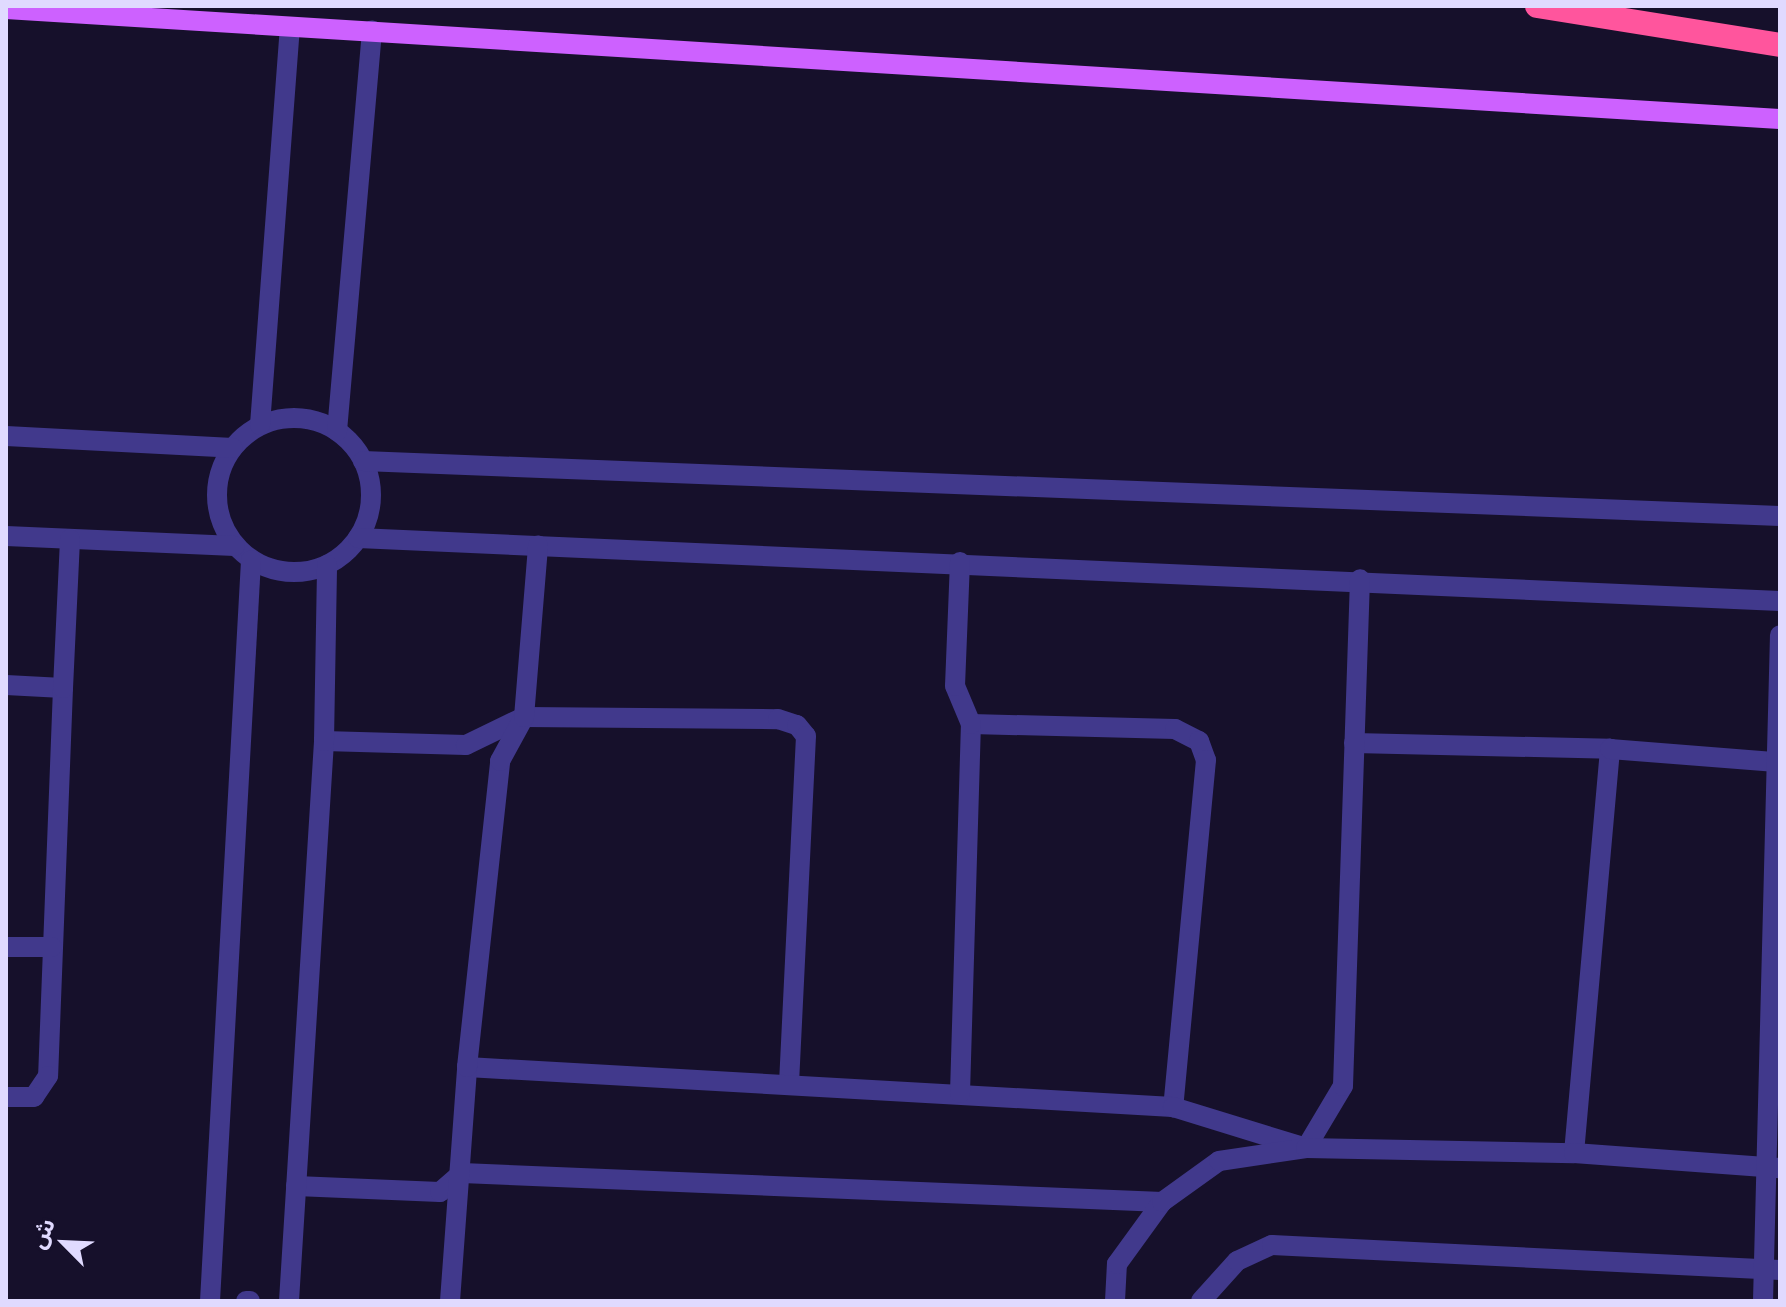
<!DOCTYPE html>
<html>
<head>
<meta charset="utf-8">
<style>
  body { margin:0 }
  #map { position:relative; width:1786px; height:1307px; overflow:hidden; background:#16102b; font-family:"IBM Plex Sans","Noto Sans Arabic",sans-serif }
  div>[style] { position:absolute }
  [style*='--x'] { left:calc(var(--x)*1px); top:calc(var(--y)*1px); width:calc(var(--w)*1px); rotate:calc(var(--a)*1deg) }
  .minor>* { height:20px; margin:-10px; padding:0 10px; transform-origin:10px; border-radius:10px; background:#41398c }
  .minor>.ring { margin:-10px; padding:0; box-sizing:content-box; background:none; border:20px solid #41398c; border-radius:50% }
  .major>* { height:20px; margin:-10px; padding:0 10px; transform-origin:10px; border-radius:10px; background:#cd61ff }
  .highway>* { height:24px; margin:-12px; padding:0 12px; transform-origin:12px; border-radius:12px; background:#ff559d }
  span { translate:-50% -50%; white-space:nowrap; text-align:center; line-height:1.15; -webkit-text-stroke:8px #16102b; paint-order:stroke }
  .frame { position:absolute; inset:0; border:8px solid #e0daff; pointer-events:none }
  .north { position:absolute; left:24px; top:1203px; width:80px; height:80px; -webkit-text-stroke:6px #16102b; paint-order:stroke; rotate:294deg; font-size:22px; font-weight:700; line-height:32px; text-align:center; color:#e0daff }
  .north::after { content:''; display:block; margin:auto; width:28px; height:36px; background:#e0daff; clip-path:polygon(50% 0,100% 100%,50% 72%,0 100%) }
</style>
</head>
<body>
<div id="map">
  <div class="minor">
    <i class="ring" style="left:217px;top:418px;width:134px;height:134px"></i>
    <i style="--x:260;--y:425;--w:399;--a:-85.7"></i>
    <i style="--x:337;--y:431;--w:402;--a:-85"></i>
    <i style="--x:6;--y:436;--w:227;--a:3"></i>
    <i style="--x:363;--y:461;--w:1418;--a:2.22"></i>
    <i style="--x:6;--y:536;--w:229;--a:2.5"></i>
    <i style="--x:358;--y:538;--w:1423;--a:2.54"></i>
    <i style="--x:6;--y:685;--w:57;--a:3"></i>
    <i style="--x:63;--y:688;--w:388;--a:92.2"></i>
    <i style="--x:48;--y:1076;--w:25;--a:124"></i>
    <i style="--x:34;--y:1097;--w:28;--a:180"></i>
    <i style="--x:63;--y:688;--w:149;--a:-87.3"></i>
    <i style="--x:971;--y:724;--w:204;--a:1.4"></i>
    <i style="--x:1175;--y:729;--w:27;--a:27"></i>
    <i style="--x:1199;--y:741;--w:20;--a:70"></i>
    <i style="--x:1206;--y:760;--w:349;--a:95.4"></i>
    <i style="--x:324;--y:741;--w:142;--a:1.6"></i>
    <i style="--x:466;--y:745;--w:64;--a:-25.8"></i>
    <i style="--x:524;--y:717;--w:254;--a:0.5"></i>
    <i style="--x:778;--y:719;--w:20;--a:18"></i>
    <i style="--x:797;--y:725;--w:14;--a:51"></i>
    <i style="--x:806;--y:736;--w:347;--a:92.8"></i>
    <i style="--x:1354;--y:743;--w:256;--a:1.3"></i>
    <i style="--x:6;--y:947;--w:46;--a:0"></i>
    <i style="--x:467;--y:1067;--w:707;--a:3.24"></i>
    <i style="--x:1173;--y:1107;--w:139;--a:17.1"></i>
    <i style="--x:960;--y:1093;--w:369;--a:-88.3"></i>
    <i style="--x:971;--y:724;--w:41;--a:-112.8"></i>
    <i style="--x:955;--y:686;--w:124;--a:-87.7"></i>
    <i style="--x:1306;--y:1148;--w:72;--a:-59.2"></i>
    <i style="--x:1343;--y:1086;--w:507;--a:-88.08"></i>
    <i style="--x:1574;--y:1153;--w:406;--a:-84.9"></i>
    <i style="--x:1610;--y:749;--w:167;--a:4.5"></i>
    <i style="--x:296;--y:1186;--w:144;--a:2.4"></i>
    <i style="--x:440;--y:1192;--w:29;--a:-41"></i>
    <i style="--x:462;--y:1173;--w:701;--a:2.37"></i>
    <i style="--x:210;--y:1301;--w:742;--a:-86.83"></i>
    <i style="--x:246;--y:1301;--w:4;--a:0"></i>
    <i style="--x:289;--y:1301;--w:561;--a:-86.42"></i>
    <i style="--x:324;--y:741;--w:176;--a:-89"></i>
    <i style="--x:450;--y:1301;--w:235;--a:-85.8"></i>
    <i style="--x:467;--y:1067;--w:308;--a:-83.8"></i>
    <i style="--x:500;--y:761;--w:50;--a:-61.4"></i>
    <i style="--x:524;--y:717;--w:172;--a:-85.3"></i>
    <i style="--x:1115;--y:1301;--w:37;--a:-87"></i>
    <i style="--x:1117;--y:1264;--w:77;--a:-54"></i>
    <i style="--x:1162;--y:1202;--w:70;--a:-35.7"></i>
    <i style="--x:1219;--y:1161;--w:88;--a:-8.5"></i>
    <i style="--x:1306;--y:1148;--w:268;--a:1.1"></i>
    <i style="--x:1574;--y:1153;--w:207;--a:4.2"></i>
    <i style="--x:1201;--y:1301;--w:54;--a:-48"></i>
    <i style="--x:1237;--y:1261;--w:38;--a:-25"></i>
    <i style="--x:1272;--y:1245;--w:509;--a:2.82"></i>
    <i style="--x:1763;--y:1301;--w:666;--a:-88.54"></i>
  </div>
  <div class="major">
    <i style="--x:6;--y:9;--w:1777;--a:3.55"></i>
  </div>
  <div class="highway">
    <i style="--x:1537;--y:6;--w:246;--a:9.1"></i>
  </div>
  <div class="frame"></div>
  <div class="north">ش</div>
</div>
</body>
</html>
